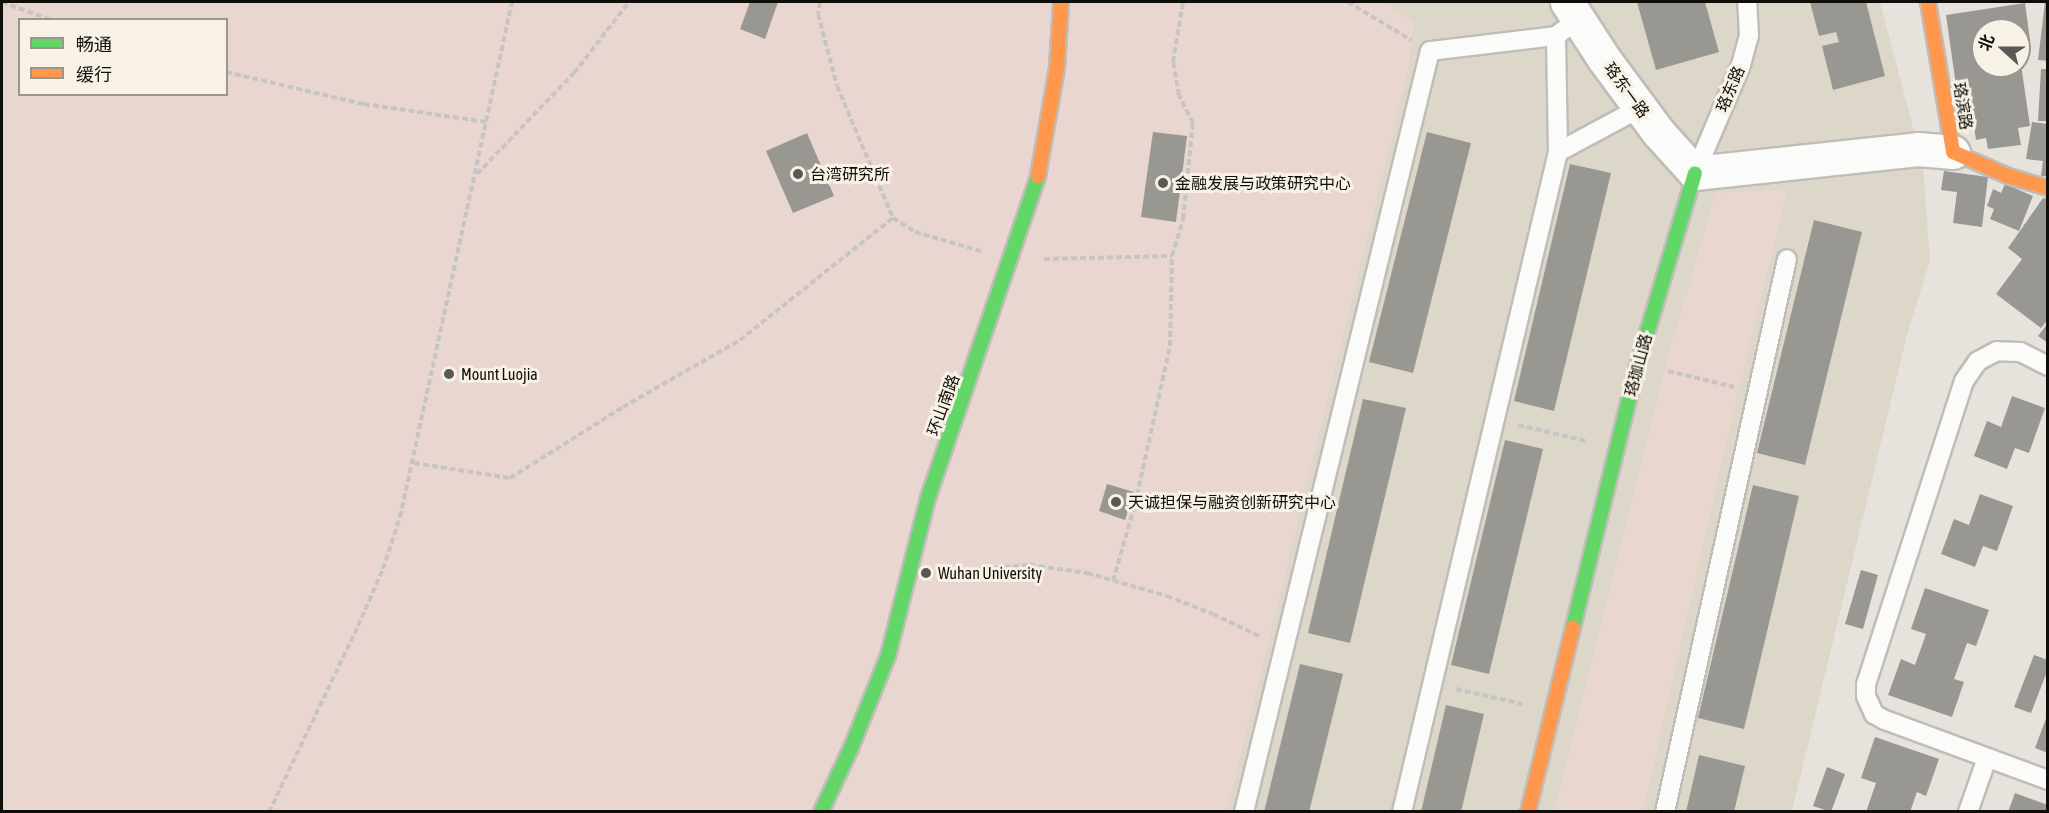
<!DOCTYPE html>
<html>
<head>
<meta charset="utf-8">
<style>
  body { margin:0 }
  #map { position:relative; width:2049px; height:813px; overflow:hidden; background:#e7e3dc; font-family:"Asap Condensed","Noto Sans SC",sans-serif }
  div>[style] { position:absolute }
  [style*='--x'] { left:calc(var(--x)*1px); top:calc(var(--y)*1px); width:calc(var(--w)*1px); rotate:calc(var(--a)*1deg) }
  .built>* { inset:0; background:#ddd7ca }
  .green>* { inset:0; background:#ead6d1 }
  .building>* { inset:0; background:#989791 }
  .path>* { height:4px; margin-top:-2px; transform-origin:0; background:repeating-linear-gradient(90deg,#c6c5c3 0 6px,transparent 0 9px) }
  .roads { filter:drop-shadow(2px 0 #c0bdb8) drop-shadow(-2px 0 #c0bdb8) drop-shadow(0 2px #c0bdb8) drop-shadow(0 -2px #c0bdb8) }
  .lane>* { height:18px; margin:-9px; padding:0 9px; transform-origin:9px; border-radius:9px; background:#fbfbfa }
  .street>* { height:33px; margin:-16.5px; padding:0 16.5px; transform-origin:16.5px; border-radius:16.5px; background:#fbfbfa }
  .fast>* { height:14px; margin:-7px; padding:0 7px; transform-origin:7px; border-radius:7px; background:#63d668 }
  .slow>* { height:14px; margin:-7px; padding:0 7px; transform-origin:7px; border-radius:7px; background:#ff974d }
  .dots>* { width:16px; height:16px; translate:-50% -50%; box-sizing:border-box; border:3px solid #f8f1e5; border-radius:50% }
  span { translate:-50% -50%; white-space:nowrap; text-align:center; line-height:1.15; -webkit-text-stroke:6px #f8f1e5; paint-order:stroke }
  .street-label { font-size:16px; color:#100e0a }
  .poi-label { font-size:16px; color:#100e0a }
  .left { translate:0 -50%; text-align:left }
  .frame { position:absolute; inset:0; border:3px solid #100e0a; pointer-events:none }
  .legend { position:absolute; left:18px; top:18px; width:210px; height:78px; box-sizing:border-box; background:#f8f1e5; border:2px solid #9b968d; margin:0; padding:8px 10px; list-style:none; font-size:18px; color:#100e0a }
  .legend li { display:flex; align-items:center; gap:12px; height:30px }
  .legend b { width:30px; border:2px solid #9b968d }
  .north { position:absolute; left:1971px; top:18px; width:60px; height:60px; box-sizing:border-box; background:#f8f1e5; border:2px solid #9b968d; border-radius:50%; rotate:291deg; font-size:16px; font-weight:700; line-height:24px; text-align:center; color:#100e0a }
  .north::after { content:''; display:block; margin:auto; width:21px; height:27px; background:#5b5954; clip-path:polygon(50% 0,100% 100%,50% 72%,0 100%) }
</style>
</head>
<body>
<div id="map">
  <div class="built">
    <i style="clip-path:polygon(evenodd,2px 2px,1880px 2px,1923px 165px,1930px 261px,1907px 335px,1792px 811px,2px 812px,2px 2px,20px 20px,226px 20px,226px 94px,20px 94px,20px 20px)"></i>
  </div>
  <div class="green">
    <i style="clip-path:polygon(evenodd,8px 2px,1383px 2px,1414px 22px,1408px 70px,1227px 811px,2px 812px,2px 18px,8px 2px,20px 20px,226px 20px,226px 94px,20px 94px,20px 20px)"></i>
    <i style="clip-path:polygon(1788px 189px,1734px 408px,1643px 811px,1554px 811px,1667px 360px,1716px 193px)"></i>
  </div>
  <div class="building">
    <i style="clip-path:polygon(750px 2px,778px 2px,765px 39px,740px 29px)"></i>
    <i style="clip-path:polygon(1637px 2px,1705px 2px,1719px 52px,1656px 70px)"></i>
    <i style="clip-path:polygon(1810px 2px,1866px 2px,1885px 76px,1833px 90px,1822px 46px,1839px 42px,1836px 32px,1819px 36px)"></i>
    <i style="clip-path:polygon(2045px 2px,2048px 2px,2048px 61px,2038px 60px)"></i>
    <i style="clip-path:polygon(2025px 3px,2030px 40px,2019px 41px,2019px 30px,1983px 30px,1983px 66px,2019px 66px,2020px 58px,2030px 126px,2018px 128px,2021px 145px,1988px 149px,1986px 138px,1976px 140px,1974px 126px,1962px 128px,1946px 15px)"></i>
    <i style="clip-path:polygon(2041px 69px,2048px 69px,2048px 121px,2038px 121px)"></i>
    <i style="clip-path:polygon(2032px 122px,2048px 124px,2048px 176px,2041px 176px,2043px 161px,2026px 159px)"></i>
    <i style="clip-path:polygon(1153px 132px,1187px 136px,1176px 222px,1141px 217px)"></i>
    <i style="clip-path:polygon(1427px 132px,1471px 143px,1413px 373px,1369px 362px)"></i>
    <i style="clip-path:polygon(807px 133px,834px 196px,793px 213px,766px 151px)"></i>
    <i style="clip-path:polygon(1570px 164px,1611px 173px,1554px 411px,1514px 401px)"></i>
    <i style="clip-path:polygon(1944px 171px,1988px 177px,1982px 227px,1953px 223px,1957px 192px,1941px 190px)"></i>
    <i style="clip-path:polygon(2005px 184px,2033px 196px,2019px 231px,1990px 219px,1994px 209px,1987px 206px,1993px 189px,2001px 193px)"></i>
    <i style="clip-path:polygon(2043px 198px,2048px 199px,2048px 319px,2041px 328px,1996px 294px,2022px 259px,2008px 248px)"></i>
    <i style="clip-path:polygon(1814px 220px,1862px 232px,1805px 465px,1757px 453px)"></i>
    <i style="clip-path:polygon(2048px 323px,2048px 343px,2038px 336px)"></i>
    <i style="clip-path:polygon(2012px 396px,2045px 408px,2029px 453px,2015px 448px,2007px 469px,1974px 456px,1987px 421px,2001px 427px)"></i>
    <i style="clip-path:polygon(1363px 399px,1406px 408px,1350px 643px,1308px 633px)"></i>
    <i style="clip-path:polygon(1505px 440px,1543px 449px,1489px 674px,1451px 665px)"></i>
    <i style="clip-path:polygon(1107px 484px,1134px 492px,1125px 520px,1099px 511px)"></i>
    <i style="clip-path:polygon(1753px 485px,1799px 496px,1744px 729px,1698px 718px)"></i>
    <i style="clip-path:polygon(1980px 494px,2013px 506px,1997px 551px,1983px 546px,1975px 567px,1941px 554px,1954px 519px,1969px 525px)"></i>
    <i style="clip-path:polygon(1861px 570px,1878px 575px,1863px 629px,1845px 624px)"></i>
    <i style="clip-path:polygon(1925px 588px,1989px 610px,1976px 646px,1967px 643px,1954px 679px,1964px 682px,1952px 717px,1888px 695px,1901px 659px,1915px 665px,1926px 634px,1911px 629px)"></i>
    <i style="clip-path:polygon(2034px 655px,2048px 660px,2048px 669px,2031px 713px,2014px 707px)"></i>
    <i style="clip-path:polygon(1300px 664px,1343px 674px,1309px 812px,1264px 812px)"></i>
    <i style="clip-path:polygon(1446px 705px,1484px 714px,1461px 812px,1421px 812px)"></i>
    <i style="clip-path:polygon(2048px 713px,2048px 753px,2035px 748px)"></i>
    <i style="clip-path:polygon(1875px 737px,1939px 759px,1926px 796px,1917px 792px,1910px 812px,1866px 812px,1876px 783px,1861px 778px)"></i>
    <i style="clip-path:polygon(1699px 755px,1745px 766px,1734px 812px,1686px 812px)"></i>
    <i style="clip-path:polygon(1827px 767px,1845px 774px,1831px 812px,1813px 806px)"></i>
    <i style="clip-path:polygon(2015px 793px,2048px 805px,2048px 812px,2008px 812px)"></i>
  </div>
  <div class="path">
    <i style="--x:2;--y:2;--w:52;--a:20.2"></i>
    <i style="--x:820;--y:2;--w:12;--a:99"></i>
    <i style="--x:818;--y:14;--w:74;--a:75.2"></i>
    <i style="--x:837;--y:86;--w:143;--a:67"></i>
    <i style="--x:1348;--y:2;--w:74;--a:31.1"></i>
    <i style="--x:226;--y:72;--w:142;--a:13.1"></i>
    <i style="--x:364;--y:104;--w:124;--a:8.3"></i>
    <i style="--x:477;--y:174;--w:140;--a:-46.2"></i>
    <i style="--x:574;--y:73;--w:90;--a:-52.2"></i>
    <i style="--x:1044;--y:259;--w:128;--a:-1.3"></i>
    <i style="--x:1668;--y:371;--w:68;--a:13.6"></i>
    <i style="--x:1518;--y:425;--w:70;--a:13.2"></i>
    <i style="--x:414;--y:463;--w:97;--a:8.9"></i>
    <i style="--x:510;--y:478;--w:133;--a:-32.1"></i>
    <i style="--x:623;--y:407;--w:135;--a:-29.8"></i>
    <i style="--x:740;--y:340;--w:196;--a:-38.6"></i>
    <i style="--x:893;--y:218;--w:26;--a:32"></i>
    <i style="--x:915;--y:232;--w:69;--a:16.1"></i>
    <i style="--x:941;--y:579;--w:37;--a:-16"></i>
    <i style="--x:977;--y:569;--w:53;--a:-4.3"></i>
    <i style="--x:1030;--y:565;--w:58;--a:8"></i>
    <i style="--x:1087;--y:573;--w:83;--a:16"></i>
    <i style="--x:1167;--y:596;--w:49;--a:21.4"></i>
    <i style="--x:1213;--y:614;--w:53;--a:25.6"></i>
    <i style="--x:1113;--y:581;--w:80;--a:-74.1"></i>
    <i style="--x:1135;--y:504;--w:162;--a:-77.5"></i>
    <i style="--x:1170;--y:346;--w:90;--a:-88.7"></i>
    <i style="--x:1172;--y:256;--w:39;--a:-73"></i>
    <i style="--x:1183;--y:219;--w:97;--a:-84.1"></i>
    <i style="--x:1193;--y:123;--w:31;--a:-117"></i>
    <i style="--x:1179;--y:95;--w:34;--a:-100"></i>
    <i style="--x:1173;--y:62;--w:61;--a:-80.5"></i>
    <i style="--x:1456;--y:689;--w:68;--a:12.8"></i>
    <i style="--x:269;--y:812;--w:206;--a:-64.4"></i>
    <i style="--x:358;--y:626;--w:62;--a:-66.3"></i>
    <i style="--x:383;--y:569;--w:55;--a:-71.9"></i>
    <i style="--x:400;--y:517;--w:527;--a:-77.73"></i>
  </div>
  <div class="roads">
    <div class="lane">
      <i style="--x:1558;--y:152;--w:93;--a:-28.2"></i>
      <i style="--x:1695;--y:173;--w:117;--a:-66.9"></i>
      <i style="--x:1741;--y:65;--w:30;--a:-75"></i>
      <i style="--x:1749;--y:36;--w:34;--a:-93"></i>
      <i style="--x:2048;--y:366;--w:31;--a:-153"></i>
      <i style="--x:2020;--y:352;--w:23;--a:-178"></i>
      <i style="--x:1997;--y:351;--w:21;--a:152"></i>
      <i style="--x:1978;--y:361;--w:24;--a:125"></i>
      <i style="--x:1964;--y:381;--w:319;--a:107.9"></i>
      <i style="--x:1866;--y:685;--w:11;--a:90"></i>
      <i style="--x:1866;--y:696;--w:20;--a:66"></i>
      <i style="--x:1874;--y:714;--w:13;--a:29"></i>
      <i style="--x:1885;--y:720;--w:174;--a:20.2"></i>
      <i style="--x:1244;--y:812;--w:783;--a:-76.27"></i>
      <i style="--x:1430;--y:51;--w:127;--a:-6.8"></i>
      <i style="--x:1402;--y:812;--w:678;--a:-76.7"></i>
      <i style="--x:1558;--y:152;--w:116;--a:-91"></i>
      <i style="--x:1556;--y:36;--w:11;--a:-38"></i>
      <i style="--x:1665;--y:812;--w:566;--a:-77.56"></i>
      <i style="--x:1968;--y:812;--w:57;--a:-70.6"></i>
    </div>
    <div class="street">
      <i style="--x:1567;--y:2;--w:68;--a:57"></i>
      <i style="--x:1604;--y:59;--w:91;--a:53.5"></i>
      <i style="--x:1658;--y:132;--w:55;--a:47.9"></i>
      <i style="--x:1695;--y:173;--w:224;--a:-6.1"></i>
      <i style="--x:1918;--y:149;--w:35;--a:5"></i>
    </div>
    <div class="fast">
      <i style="--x:1573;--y:627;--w:272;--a:-76.2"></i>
      <i style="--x:1638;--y:363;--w:198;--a:-73.3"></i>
      <i style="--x:821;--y:812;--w:71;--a:-64.9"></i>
      <i style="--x:851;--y:748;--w:99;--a:-68.1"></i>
      <i style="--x:888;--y:656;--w:163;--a:-75.8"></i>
      <i style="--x:928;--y:498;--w:340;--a:-71.1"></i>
    </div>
    <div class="slow">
      <i style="--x:1928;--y:2;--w:152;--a:80.5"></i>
      <i style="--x:1953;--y:152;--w:60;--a:23.6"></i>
      <i style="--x:2008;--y:176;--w:42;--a:16.7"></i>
      <i style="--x:1038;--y:176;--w:110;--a:-80"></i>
      <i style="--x:1057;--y:68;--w:66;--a:-86.5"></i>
      <i style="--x:1528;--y:812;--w:190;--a:-76.3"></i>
    </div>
  </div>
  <div class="dots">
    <i style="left:798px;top:174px;background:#5b5954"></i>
    <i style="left:1163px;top:183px;background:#5b5954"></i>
    <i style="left:449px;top:374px;background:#5b5954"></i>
    <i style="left:1116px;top:502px;background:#5b5954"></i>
    <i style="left:926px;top:573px;background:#5b5954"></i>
  </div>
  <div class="street-label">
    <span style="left:1730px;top:89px;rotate:-67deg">珞东路</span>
    <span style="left:1627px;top:90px;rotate:54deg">珞东一路</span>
    <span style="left:1963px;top:106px;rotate:81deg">珞滨路</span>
    <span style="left:1638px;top:365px;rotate:-75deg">珞珈山路</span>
    <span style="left:943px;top:405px;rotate:-70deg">环山南路</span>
  </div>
  <div class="poi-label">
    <span class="left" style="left:810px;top:174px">台湾研究所</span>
    <span class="left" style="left:1175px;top:183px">金融发展与政策研究中心</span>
    <span class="left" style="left:461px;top:374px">Mount Luojia</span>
    <span class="left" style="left:1128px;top:502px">天诚担保与融资创新研究中心</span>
    <span class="left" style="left:938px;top:573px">Wuhan University</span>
  </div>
  <div class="frame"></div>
  <ul class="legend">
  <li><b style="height:8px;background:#63d668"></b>畅通</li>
  <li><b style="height:8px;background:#ff974d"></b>缓行</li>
  </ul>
  <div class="north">北</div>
</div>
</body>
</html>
